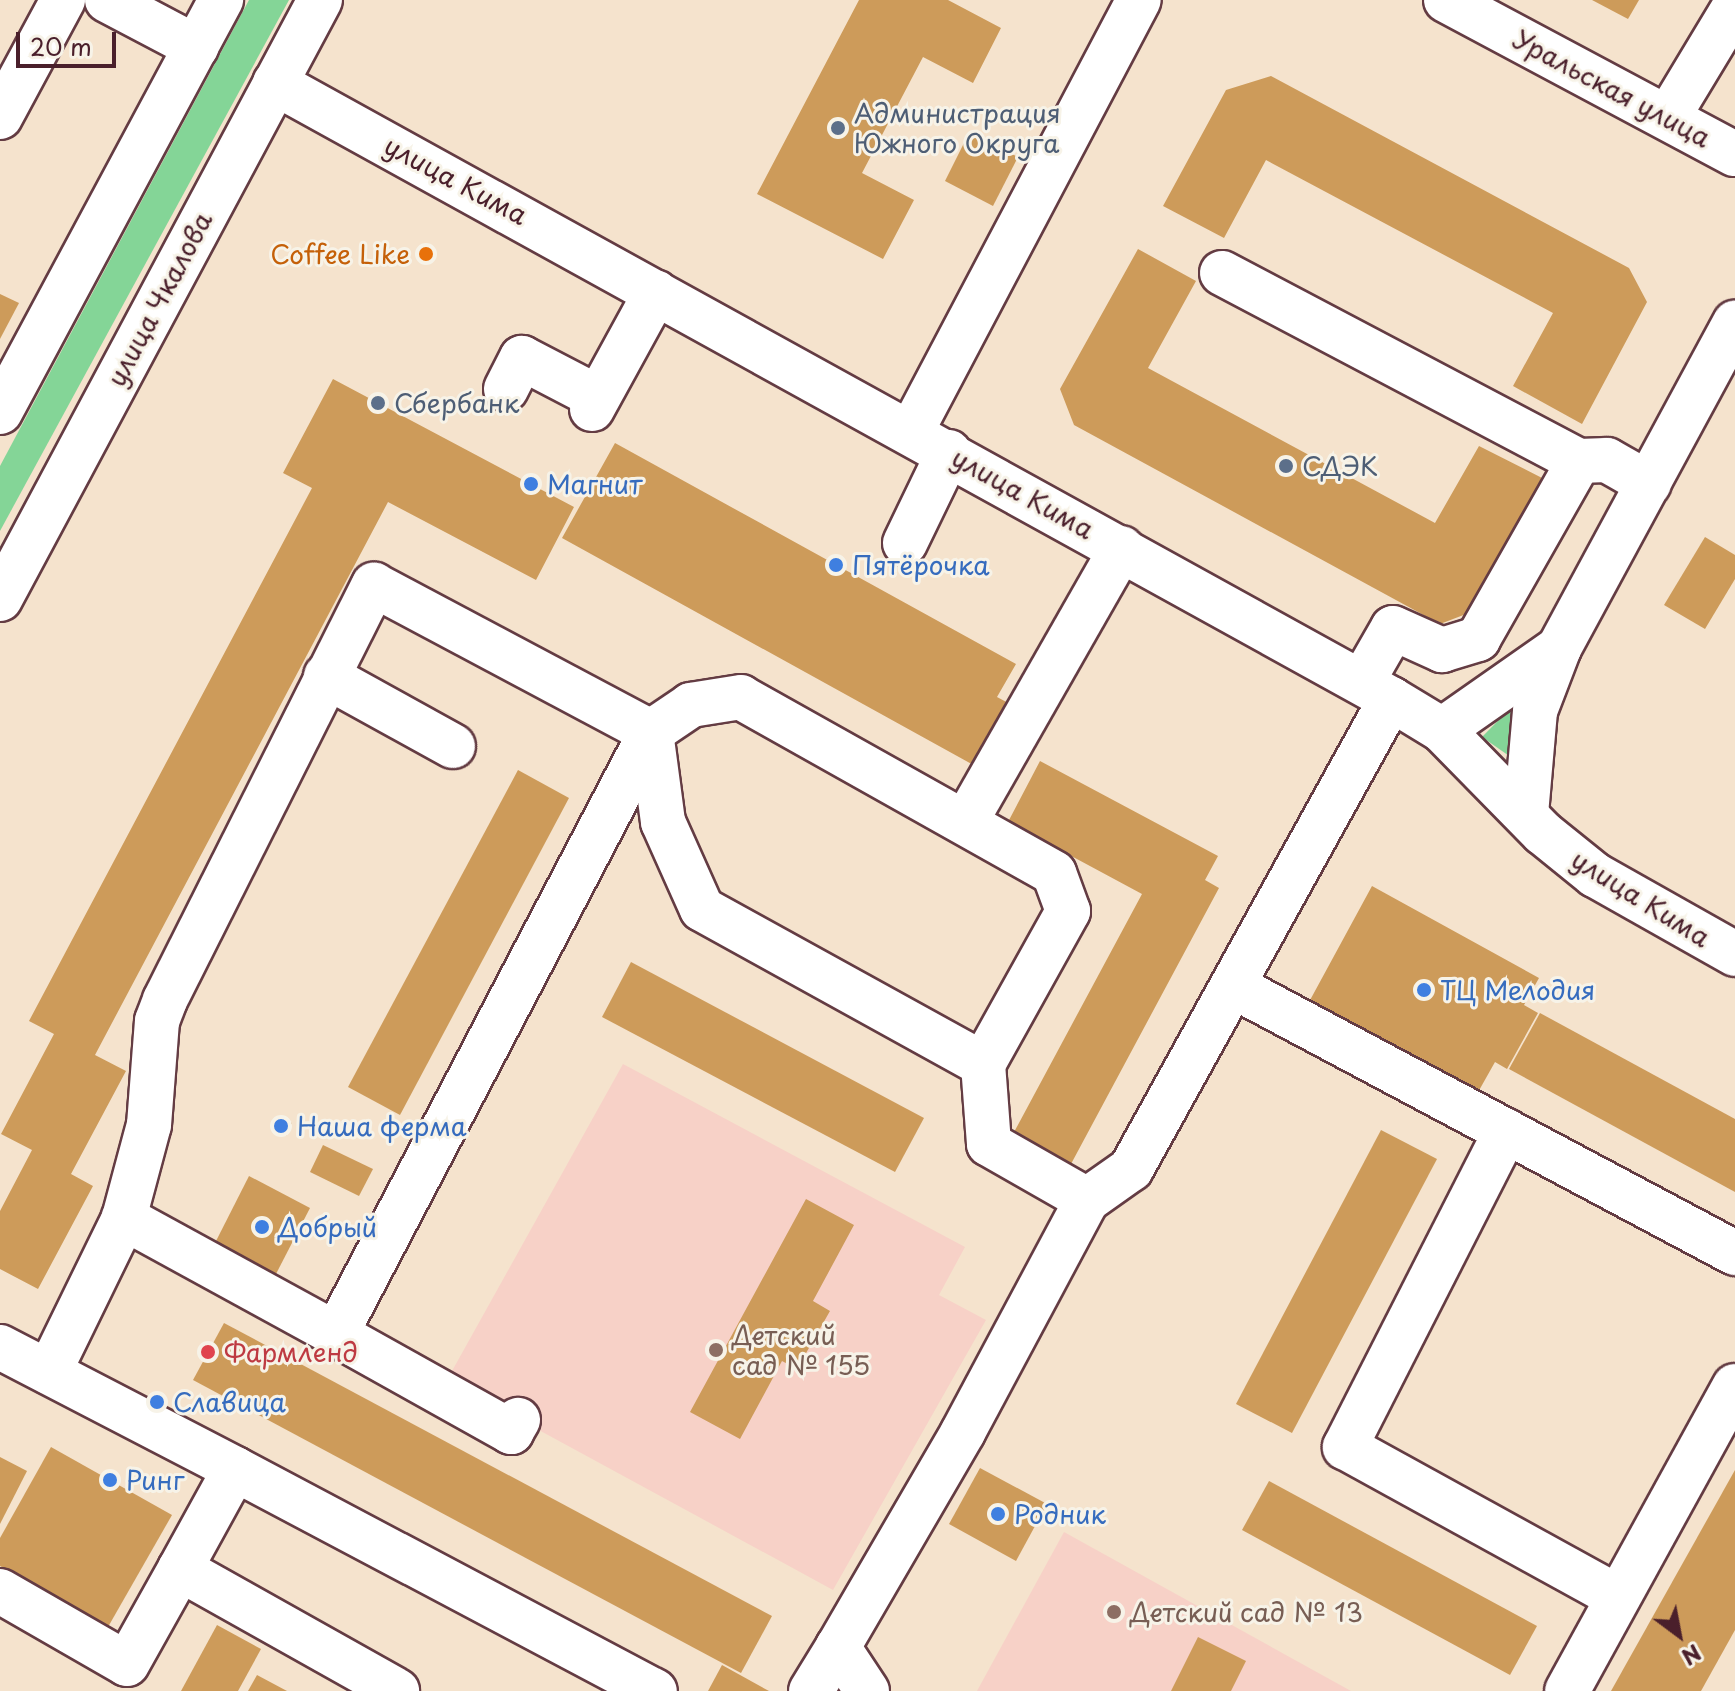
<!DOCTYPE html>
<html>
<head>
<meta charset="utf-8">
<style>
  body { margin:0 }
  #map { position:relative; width:1735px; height:1691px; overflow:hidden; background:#f5e3cd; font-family:"Playpen Sans",sans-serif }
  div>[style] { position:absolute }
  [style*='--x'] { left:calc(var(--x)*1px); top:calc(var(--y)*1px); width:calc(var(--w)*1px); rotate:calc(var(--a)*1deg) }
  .built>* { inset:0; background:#f7d1c7 }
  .green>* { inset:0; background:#84d597 }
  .building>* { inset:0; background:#cd9b5a }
  .roads { filter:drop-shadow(2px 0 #643c43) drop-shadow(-2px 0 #643c43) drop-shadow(0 2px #643c43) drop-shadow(0 -2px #643c43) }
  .minor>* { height:44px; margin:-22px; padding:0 22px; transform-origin:22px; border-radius:22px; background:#fff }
  .major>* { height:44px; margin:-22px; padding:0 22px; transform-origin:22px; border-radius:22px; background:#fff }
  .dots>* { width:22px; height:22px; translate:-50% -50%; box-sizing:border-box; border:4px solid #f7f3e8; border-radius:50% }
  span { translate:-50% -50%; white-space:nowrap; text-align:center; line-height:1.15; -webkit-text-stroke:6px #f7f3e8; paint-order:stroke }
  .street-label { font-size:26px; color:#4a1f2b }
  .service-label { font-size:26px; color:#4e5e75 }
  .left { translate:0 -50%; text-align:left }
  .food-label { font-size:26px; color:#c56008 }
  .right { translate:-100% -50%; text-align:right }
  .shop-label { font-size:26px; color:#366cbe }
  .education-label { font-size:26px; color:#785e54 }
  .health-label { font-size:26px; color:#be3a42 }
  .north { position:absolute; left:1639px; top:1595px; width:80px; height:80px; -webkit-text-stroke:6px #f7f3e8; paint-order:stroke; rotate:148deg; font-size:22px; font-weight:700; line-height:32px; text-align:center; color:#4a1f2b }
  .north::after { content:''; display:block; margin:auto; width:28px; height:36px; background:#4a1f2b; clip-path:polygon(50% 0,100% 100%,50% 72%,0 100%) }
  .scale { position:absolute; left:16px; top:32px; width:100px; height:36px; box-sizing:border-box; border:4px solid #4a1f2b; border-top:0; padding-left:10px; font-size:24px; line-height:28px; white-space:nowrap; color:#4a1f2b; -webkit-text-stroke:6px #f7f3e8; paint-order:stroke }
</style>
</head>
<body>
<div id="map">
  <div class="built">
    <i style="clip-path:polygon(623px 1064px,965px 1247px,939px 1295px,986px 1320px,833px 1590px,447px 1380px)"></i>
    <i style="clip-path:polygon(1064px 1532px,1351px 1691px,977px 1691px)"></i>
  </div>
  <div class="green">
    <i style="clip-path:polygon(249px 0,289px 0,0 531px,0 466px)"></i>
    <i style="clip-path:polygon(1534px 684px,1515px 760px,1482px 737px)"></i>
  </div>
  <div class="building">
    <i style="clip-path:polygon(859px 0,948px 0,1001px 28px,973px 83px,923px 57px,862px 173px,914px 200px,883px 259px,757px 194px)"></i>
    <i style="clip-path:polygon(1592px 0,1639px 0,1628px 19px)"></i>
    <i style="clip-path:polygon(1271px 76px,1629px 268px,1647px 302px,1582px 424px,1513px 386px,1553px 313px,1266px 160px,1224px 238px,1163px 206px,1226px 90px)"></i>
    <i style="clip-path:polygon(969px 133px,1018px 157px,993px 206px,945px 181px)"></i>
    <i style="clip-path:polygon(1138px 249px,1196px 281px,1148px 368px,1435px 523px,1479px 446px,1546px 480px,1474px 611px,1440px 624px,1074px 425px,1060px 389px)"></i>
    <i style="clip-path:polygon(0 294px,19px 303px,0 339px)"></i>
    <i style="clip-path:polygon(333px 379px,574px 507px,536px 580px,388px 502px,95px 1055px,126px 1071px,71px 1174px,93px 1186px,38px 1289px,0 1269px,0 1211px,32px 1150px,1px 1134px,54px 1034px,29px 1021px,312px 488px,283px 473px)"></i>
    <i style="clip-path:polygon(615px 443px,1016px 664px,997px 697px,1012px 705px,977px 767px,562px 538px)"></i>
    <i style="clip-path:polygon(1705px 537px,1735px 555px,1735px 579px,1705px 629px,1664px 605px)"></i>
    <i style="clip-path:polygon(1040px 761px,1218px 856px,1205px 880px,1219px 888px,1071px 1164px,1013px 1134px,1142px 894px,1008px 822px)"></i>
    <i style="clip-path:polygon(518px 770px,569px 798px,400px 1115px,348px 1087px)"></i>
    <i style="clip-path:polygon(1372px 886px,1539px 978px,1524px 1005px,1538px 1013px,1507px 1069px,1495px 1062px,1477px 1094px,1309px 1002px)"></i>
    <i style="clip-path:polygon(631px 962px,924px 1118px,895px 1172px,602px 1017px)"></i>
    <i style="clip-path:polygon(1540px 1013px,1735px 1119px,1735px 1192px,1509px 1069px)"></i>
    <i style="clip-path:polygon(277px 1116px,292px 1123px,286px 1136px,271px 1129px)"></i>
    <i style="clip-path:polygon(1381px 1130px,1437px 1159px,1292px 1433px,1236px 1404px)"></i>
    <i style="clip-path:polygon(323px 1145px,373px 1169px,359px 1196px,310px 1172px)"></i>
    <i style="clip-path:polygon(249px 1176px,310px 1208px,276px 1274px,215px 1243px)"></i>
    <i style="clip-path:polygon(806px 1199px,854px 1225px,813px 1301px,830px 1311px,797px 1369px,782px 1361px,740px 1439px,690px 1412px)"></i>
    <i style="clip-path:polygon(224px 1323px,772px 1616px,741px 1673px,193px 1380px)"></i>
    <i style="clip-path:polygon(155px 1393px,166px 1398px,160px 1411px,149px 1406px)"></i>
    <i style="clip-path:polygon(51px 1447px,172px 1515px,108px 1627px,0 1566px,0 1538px)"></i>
    <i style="clip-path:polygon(0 1457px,27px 1471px,0 1524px)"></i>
    <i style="clip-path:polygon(980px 1468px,1047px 1504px,1016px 1561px,949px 1524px)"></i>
    <i style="clip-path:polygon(1735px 1470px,1735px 1630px,1701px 1691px,1611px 1691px)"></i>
    <i style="clip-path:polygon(1269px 1481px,1537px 1626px,1510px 1675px,1242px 1530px)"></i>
    <i style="clip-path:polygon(217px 1625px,261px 1649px,238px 1691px,181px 1691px)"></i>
    <i style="clip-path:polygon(1198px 1637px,1246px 1661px,1231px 1691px,1171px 1691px)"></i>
    <i style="clip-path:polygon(722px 1665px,769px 1691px,708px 1691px)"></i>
    <i style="clip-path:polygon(257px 1675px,287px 1691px,248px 1691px)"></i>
  </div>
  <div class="roads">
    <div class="minor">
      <i style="--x:107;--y:0;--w:101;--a:27.8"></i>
      <i style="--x:1446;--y:0;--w:327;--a:28.1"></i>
      <i style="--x:275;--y:83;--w:1275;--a:28.9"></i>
      <i style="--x:1391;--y:699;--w:60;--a:31.3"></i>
      <i style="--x:1442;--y:730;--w:144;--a:45.6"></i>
      <i style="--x:1543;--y:833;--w:67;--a:38.9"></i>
      <i style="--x:1595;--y:875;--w:161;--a:29.4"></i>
      <i style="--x:0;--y:117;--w:133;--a:-61.7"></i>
      <i style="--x:1668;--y:117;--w:130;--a:-58.9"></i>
      <i style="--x:1222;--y:273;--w:403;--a:27.8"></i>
      <i style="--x:1579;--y:461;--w:28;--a:-2"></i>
      <i style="--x:1607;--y:460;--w:48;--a:29.7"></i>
      <i style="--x:506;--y:389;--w:35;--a:-63"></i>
      <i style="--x:522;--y:358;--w:85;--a:27.5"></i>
      <i style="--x:592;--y:409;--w:133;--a:-61.3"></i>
      <i style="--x:911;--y:432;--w:488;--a:-62.2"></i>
      <i style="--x:905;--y:543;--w:101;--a:-64.2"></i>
      <i style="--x:326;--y:676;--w:145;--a:28.9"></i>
      <i style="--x:1362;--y:682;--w:62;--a:-60.1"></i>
      <i style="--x:1393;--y:628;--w:54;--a:24.2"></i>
      <i style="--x:1442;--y:650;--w:38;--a:-17"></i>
      <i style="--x:1478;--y:639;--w:205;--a:-60.4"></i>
      <i style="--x:1442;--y:730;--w:143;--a:-35"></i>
      <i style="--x:1526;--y:814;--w:103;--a:-85"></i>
      <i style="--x:1535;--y:711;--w:67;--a:-69.1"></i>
      <i style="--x:1559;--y:648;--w:370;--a:-61.6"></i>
      <i style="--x:966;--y:821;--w:314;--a:-60.3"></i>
      <i style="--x:1233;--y:986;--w:569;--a:28.01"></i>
      <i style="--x:983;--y:1064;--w:80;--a:85.7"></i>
      <i style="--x:989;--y:1144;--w:113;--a:29.7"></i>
      <i style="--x:1087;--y:1200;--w:54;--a:-35.2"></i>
      <i style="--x:1131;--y:1169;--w:537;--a:-61.05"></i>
      <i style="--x:1506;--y:1131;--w:355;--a:117"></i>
      <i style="--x:1345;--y:1447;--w:311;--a:28.8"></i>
      <i style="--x:336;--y:1334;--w:201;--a:29.2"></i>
      <i style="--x:511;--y:1432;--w:14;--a:-60"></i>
      <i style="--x:0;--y:1347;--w:265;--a:27.4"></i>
      <i style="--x:235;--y:1469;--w:114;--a:118.8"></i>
      <i style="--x:180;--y:1569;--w:249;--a:29.3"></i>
      <i style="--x:49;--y:1372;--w:171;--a:-64"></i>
      <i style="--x:124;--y:1218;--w:96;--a:-75"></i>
      <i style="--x:149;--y:1125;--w:104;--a:-85.6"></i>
      <i style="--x:157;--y:1021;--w:22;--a:-69"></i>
      <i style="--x:165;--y:1000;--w:465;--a:-63.3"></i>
      <i style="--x:374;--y:585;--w:314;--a:28"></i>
      <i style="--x:651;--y:732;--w:91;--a:82.4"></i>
      <i style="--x:663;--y:822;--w:95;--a:65.9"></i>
      <i style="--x:702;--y:909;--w:321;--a:28.9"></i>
      <i style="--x:983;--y:1064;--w:175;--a:-60.9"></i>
      <i style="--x:1068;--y:911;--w:40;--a:-110.2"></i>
      <i style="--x:1054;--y:873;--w:359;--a:-150.7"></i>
      <i style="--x:741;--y:697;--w:51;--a:170.9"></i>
      <i style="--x:691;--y:705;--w:48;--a:146"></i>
      <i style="--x:651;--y:732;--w:679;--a:117.62"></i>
      <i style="--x:336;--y:1334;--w:242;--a:-151.3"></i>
      <i style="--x:235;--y:1469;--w:475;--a:27.9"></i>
      <i style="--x:0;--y:1591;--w:146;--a:29.9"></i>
      <i style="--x:127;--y:1664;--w:109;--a:-60.8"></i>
      <i style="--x:811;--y:1691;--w:52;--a:-58.5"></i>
      <i style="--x:867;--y:1691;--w:53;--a:-123.4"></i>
      <i style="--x:838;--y:1647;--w:249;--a:-59.8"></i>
      <i style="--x:963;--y:1432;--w:263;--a:-61.9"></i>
      <i style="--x:1567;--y:1691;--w:348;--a:-61.2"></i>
    </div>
    <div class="major">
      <i style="--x:0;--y:412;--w:468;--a:-61.8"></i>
      <i style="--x:0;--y:599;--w:679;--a:-61.89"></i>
    </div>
  </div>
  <div class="dots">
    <i style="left:838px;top:128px;background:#5c6f8a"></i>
    <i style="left:426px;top:254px;background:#e8710a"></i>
    <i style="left:378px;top:403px;background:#5c6f8a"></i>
    <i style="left:1286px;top:466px;background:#5c6f8a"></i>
    <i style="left:531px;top:484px;background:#3f7fe0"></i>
    <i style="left:836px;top:565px;background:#3f7fe0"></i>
    <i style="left:1424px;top:990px;background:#3f7fe0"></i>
    <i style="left:281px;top:1126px;background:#3f7fe0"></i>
    <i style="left:262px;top:1227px;background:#3f7fe0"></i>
    <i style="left:716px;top:1350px;background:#8d6e63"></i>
    <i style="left:208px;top:1352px;background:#e0444e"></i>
    <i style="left:157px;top:1402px;background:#3f7fe0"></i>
    <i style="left:110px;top:1480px;background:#3f7fe0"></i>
    <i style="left:998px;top:1514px;background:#3f7fe0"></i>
    <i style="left:1114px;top:1612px;background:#8d6e63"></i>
  </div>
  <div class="street-label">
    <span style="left:1612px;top:88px;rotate:28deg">Уральская улица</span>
    <span style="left:456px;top:180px;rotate:28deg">улица Кима</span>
    <span style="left:159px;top:299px;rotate:-62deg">улица Чкалова</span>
    <span style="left:1023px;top:493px;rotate:29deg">улица Кима</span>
    <span style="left:1641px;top:898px;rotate:32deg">улица Кима</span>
  </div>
  <div class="service-label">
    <span class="left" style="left:854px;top:128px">Администрация<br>Южного Округа</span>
    <span class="left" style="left:394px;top:403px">Сбербанк</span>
    <span class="left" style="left:1302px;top:466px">СДЭК</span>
  </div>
  <div class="food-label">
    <span class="right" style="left:410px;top:254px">Coffee Like</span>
  </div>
  <div class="shop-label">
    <span class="left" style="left:547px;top:484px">Магнит</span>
    <span class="left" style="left:852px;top:565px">Пятёрочка</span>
    <span class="left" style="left:1440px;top:990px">ТЦ Мелодия</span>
    <span class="left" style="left:297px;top:1126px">Наша ферма</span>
    <span class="left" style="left:278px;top:1227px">Добрый</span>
    <span class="left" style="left:173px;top:1402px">Славица</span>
    <span class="left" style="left:126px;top:1480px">Ринг</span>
    <span class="left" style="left:1014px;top:1514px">Родник</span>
  </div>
  <div class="education-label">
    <span class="left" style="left:732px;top:1350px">Детский<br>сад № 155</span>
    <span class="left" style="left:1130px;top:1612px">Детский сад № 13</span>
  </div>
  <div class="health-label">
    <span class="left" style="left:224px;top:1352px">Фармленд</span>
  </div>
  <div class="north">N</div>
  <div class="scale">20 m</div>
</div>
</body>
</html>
